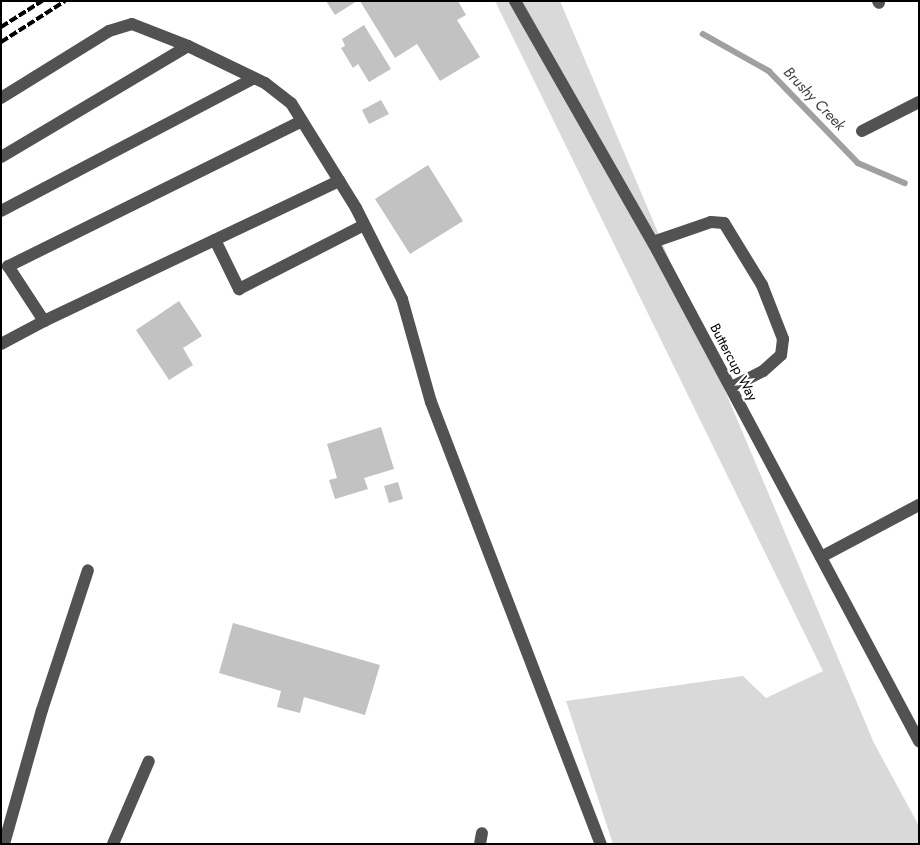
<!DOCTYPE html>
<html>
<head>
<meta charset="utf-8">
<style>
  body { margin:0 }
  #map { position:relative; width:920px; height:845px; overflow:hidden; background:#fff; font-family:Jost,sans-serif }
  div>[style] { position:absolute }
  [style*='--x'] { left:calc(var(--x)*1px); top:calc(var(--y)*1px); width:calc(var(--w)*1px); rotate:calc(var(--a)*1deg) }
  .green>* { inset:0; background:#d9d9d9 }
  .stream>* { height:5.5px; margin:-2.75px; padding:0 2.75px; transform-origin:2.75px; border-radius:2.75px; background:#a0a0a0 }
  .building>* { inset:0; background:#c2c2c2 }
  .minor>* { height:12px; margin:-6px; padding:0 6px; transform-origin:6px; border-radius:6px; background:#525252 }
  .rail>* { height:4px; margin-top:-2px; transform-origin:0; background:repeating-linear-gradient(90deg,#000 0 8px,transparent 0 10.5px) }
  span { translate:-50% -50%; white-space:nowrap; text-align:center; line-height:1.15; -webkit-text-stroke:4px #fff; paint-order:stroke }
  .street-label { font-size:14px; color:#000 }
  .water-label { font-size:15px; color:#414141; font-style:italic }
  .frame { position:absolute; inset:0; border:2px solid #000; pointer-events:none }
</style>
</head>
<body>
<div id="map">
  <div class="green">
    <i style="clip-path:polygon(495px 1px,560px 1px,874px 743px,919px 826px,919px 844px,613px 844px,566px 701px,743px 676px,766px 698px,823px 671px)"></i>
  </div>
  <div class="stream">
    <i style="--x:703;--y:34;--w:76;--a:29.3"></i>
    <i style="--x:769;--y:71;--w:128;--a:45.9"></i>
    <i style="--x:858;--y:163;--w:51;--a:23.1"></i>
  </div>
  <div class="building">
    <i style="clip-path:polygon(326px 1px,357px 1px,335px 15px)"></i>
    <i style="clip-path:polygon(360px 1px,458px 1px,466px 15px,457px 20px,480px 57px,440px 81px,417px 44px,395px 58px)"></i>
    <i style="clip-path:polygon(364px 25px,391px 69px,369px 82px,358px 64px,353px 68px,341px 48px,345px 46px,342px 39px)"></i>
    <i style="clip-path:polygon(381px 100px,389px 114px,369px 124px,362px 110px)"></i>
    <i style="clip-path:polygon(428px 165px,463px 221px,410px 254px,375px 199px)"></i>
    <i style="clip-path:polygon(179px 301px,202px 336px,183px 348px,193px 365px,169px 380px,136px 330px)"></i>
    <i style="clip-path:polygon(381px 427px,394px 469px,364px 478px,368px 489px,335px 499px,329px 480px,337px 478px,327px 444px)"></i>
    <i style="clip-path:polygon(398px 482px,403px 499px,389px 503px,384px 486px)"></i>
    <i style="clip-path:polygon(233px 623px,380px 665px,365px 715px,304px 697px,300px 713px,277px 707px,281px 691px,219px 673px)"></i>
  </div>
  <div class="minor">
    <i style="--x:515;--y:1;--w:287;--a:60.3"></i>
    <i style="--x:657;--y:250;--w:557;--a:61.92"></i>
    <i style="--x:878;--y:1;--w:2;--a:63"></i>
    <i style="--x:188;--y:46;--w:85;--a:25.7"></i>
    <i style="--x:265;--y:83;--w:33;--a:38"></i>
    <i style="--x:291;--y:103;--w:123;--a:58.2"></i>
    <i style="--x:356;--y:208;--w:102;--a:63.2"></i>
    <i style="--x:402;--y:299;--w:107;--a:74.3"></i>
    <i style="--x:431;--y:402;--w:474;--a:69"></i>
    <i style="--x:1;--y:98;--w:127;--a:-31.8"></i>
    <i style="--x:109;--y:31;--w:24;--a:-17"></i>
    <i style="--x:132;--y:24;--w:60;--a:21.4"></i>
    <i style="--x:188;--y:46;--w:217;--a:149.3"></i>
    <i style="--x:302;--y:121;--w:328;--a:153.7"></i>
    <i style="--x:8;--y:266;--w:66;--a:56.8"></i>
    <i style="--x:44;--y:321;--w:327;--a:-25.4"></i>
    <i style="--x:862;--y:131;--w:64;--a:-27"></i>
    <i style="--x:1;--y:211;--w:284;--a:-27.7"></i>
    <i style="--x:215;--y:240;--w:55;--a:63.9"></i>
    <i style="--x:239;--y:289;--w:140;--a:-27.1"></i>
    <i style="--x:653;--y:242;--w:61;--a:-19"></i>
    <i style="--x:711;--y:222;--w:13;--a:4"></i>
    <i style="--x:724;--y:223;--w:73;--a:58.5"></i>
    <i style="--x:762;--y:285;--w:58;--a:68.7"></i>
    <i style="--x:783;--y:339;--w:16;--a:97"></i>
    <i style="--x:781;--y:355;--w:24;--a:138"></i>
    <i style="--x:763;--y:371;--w:36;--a:153"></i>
    <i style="--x:1;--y:344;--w:49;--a:-28.1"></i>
    <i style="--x:821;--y:557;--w:111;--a:-28"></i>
    <i style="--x:4;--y:844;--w:139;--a:-74.2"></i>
    <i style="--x:42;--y:710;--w:147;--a:-71.8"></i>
    <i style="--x:113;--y:844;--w:90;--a:-66.6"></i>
    <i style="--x:480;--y:844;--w:11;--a:-80"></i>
  </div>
  <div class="rail">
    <i style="--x:1;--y:27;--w:49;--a:-32.4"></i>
    <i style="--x:1;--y:42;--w:76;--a:-32.6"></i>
  </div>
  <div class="street-label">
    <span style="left:734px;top:362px;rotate:62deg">Buttercup Way</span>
  </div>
  <div class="water-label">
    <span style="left:814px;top:99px;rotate:46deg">Brushy Creek</span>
  </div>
  <div class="frame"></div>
</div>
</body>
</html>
